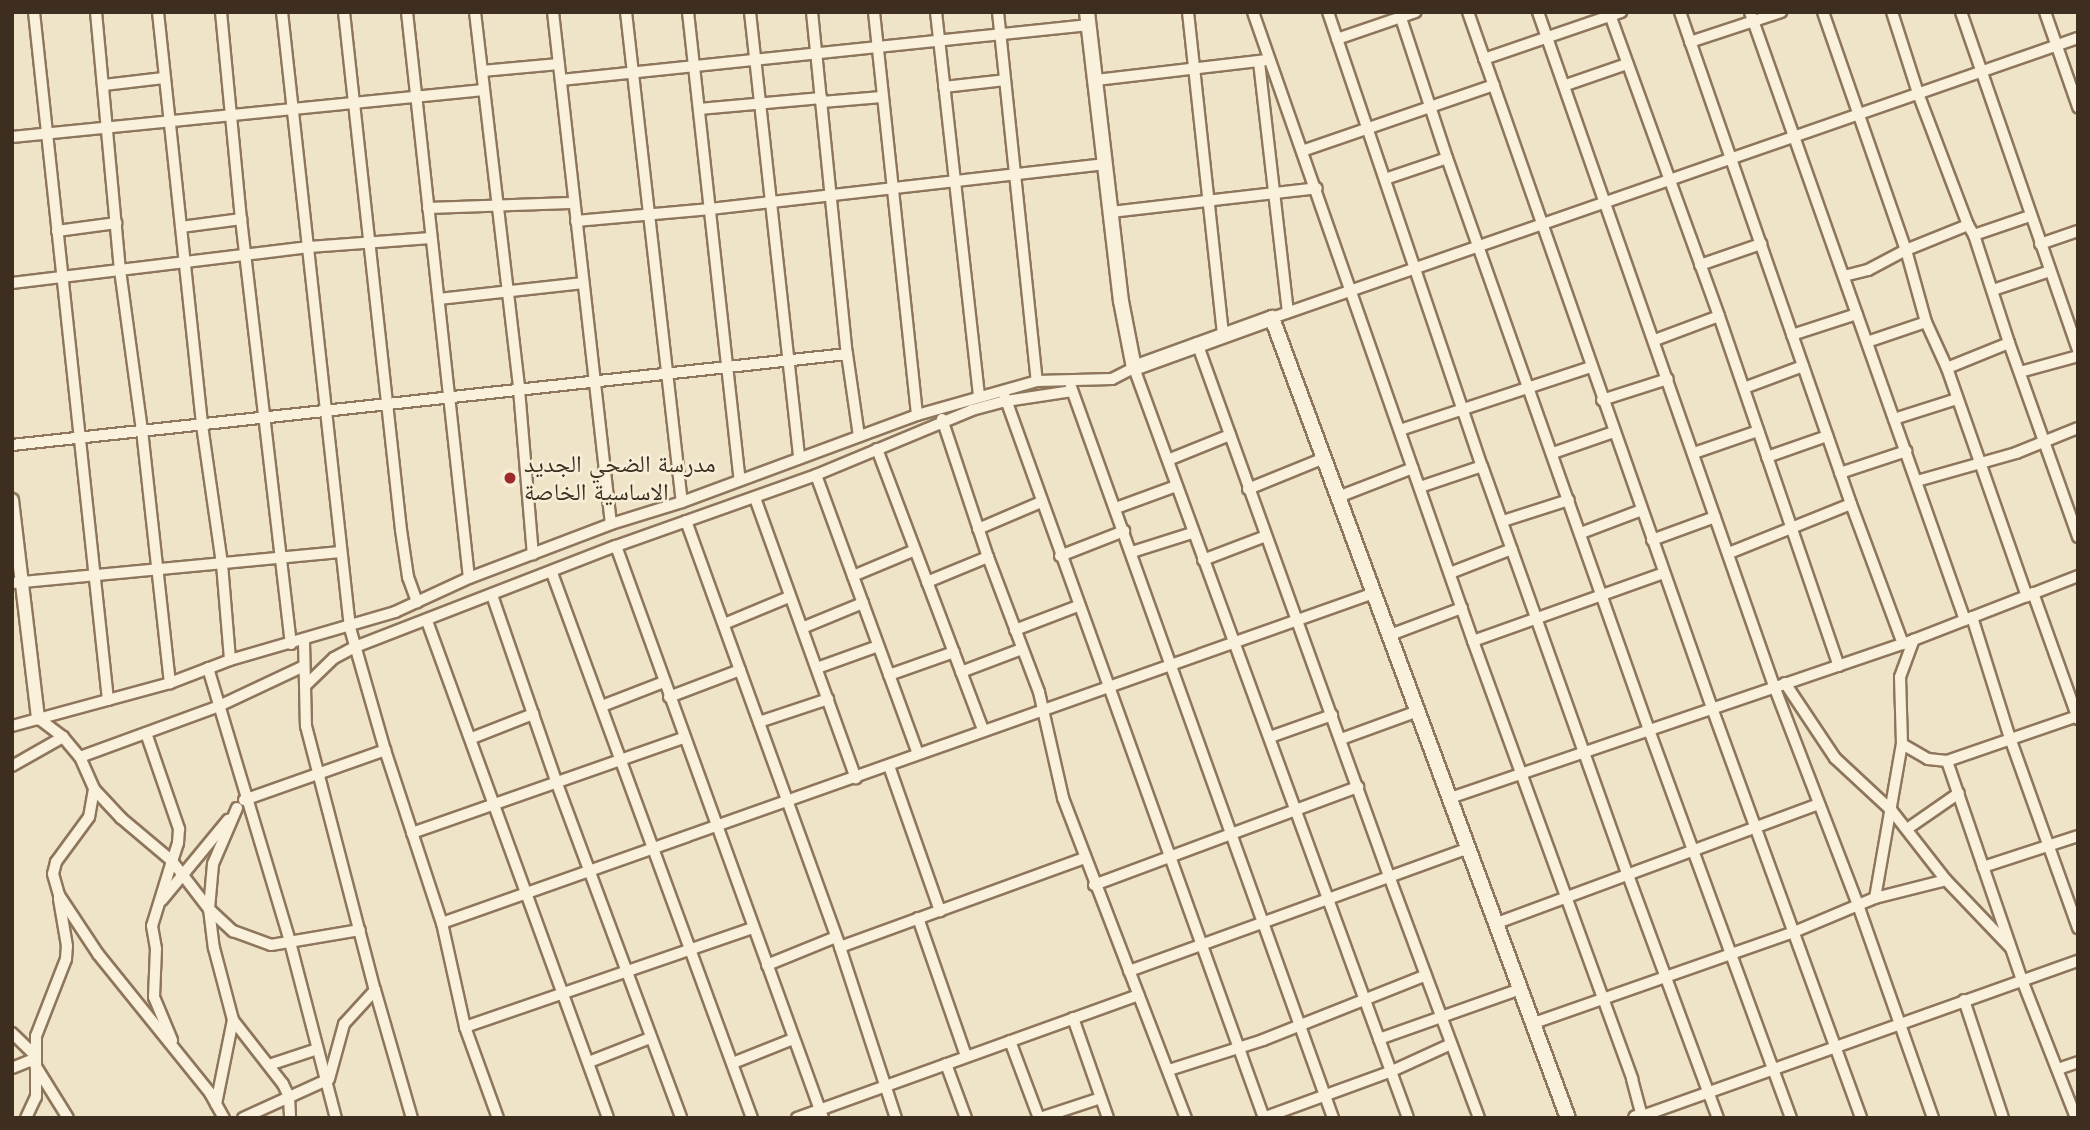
<!DOCTYPE html>
<html>
<head>
<meta charset="utf-8">
<style>
  body { margin:0 }
  #map { position:relative; width:2090px; height:1130px; overflow:hidden; background:#f0e4c8; font-family:"Libre Baskerville","Noto Naskh Arabic",serif }
  div>[style] { position:absolute }
  [style*='--x'] { left:calc(var(--x)*1px); top:calc(var(--y)*1px); width:calc(var(--w)*1px); rotate:calc(var(--a)*1deg) }
  .roads { filter:drop-shadow(2px 0 #8d765c) drop-shadow(-2px 0 #8d765c) drop-shadow(0 2px #8d765c) drop-shadow(0 -2px #8d765c) }
  .minor>* { height:10px; margin:-5px; padding:0 5px; transform-origin:5px; border-radius:5px; background:#faf1dc }
  .tertiary>* { height:12px; margin:-6px; padding:0 6px; transform-origin:6px; border-radius:6px; background:#faf1dc }
  .secondary>* { height:14px; margin:-7px; padding:0 7px; transform-origin:7px; border-radius:7px; background:#faf1dc }
  .dots>* { width:19px; height:19px; translate:-50% -50%; box-sizing:border-box; border:4px solid #f7eed8; border-radius:50% }
  span { translate:-50% -50%; white-space:nowrap; text-align:center; line-height:1.15; -webkit-text-stroke:5px #f7eed8; paint-order:stroke }
  .poi-label { font-size:24px; color:#3d2e20 }
  .left { translate:0 -50%; text-align:left }
  .frame { position:absolute; inset:0; border:14px solid #3d2e20; pointer-events:none }
</style>
</head>
<body>
<div id="map">
  <div class="roads">
    <div class="minor">
      <i style="--x:34;--y:12;--w:692;--a:83.86"></i>
      <i style="--x:96;--y:12;--w:259;--a:84.7"></i>
      <i style="--x:120;--y:270;--w:162;--a:82.2"></i>
      <i style="--x:142;--y:430;--w:255;--a:83.7"></i>
      <i style="--x:158;--y:12;--w:415;--a:83.9"></i>
      <i style="--x:202;--y:425;--w:140;--a:81.8"></i>
      <i style="--x:222;--y:564;--w:96;--a:85.2"></i>
      <i style="--x:221;--y:12;--w:208;--a:84.5"></i>
      <i style="--x:241;--y:219;--w:428;--a:83.3"></i>
      <i style="--x:282;--y:12;--w:620;--a:83.7"></i>
      <i style="--x:350;--y:628;--w:127;--a:74"></i>
      <i style="--x:385;--y:750;--w:182;--a:71.8"></i>
      <i style="--x:442;--y:923;--w:107;--a:77.5"></i>
      <i style="--x:465;--y:1027;--w:97;--a:70.1"></i>
      <i style="--x:344;--y:12;--w:521;--a:83.72"></i>
      <i style="--x:401;--y:530;--w:48;--a:81.5"></i>
      <i style="--x:408;--y:577;--w:27;--a:70"></i>
      <i style="--x:407;--y:12;--w:569;--a:83.75"></i>
      <i style="--x:475;--y:12;--w:380;--a:83.3"></i>
      <i style="--x:519;--y:389;--w:166;--a:85.2"></i>
      <i style="--x:553;--y:12;--w:515;--a:83.54"></i>
      <i style="--x:626;--y:12;--w:493;--a:83.5"></i>
      <i style="--x:688;--y:12;--w:471;--a:83.7"></i>
      <i style="--x:750;--y:12;--w:449;--a:83.7"></i>
      <i style="--x:812;--y:12;--w:344;--a:84.2"></i>
      <i style="--x:847;--y:354;--w:83;--a:81.7"></i>
      <i style="--x:874;--y:12;--w:405;--a:83.9"></i>
      <i style="--x:936;--y:12;--w:386;--a:83.6"></i>
      <i style="--x:998;--y:12;--w:371;--a:84"></i>
      <i style="--x:1188;--y:12;--w:324;--a:83.8"></i>
      <i style="--x:1253;--y:12;--w:666;--a:70.72"></i>
      <i style="--x:1473;--y:641;--w:466;--a:70"></i>
      <i style="--x:1632;--y:1079;--w:38;--a:75"></i>
      <i style="--x:1642;--y:1116;--w:463;--a:-19.6"></i>
      <i style="--x:1328;--y:12;--w:479;--a:71.3"></i>
      <i style="--x:1482;--y:466;--w:434;--a:70.4"></i>
      <i style="--x:1628;--y:875;--w:259;--a:69.7"></i>
      <i style="--x:1399;--y:12;--w:154;--a:71.8"></i>
      <i style="--x:1447;--y:158;--w:607;--a:70.55"></i>
      <i style="--x:1649;--y:730;--w:413;--a:69.9"></i>
      <i style="--x:1468;--y:12;--w:738;--a:70.68"></i>
      <i style="--x:1712;--y:708;--w:436;--a:70"></i>
      <i style="--x:1538;--y:12;--w:714;--a:70.7"></i>
      <i style="--x:1774;--y:686;--w:235;--a:69"></i>
      <i style="--x:1858;--y:905;--w:226;--a:70.6"></i>
      <i style="--x:1609;--y:12;--w:323;--a:70.1"></i>
      <i style="--x:1719;--y:316;--w:370;--a:71.1"></i>
      <i style="--x:1680;--y:12;--w:521;--a:70.83"></i>
      <i style="--x:1851;--y:504;--w:149;--a:69.6"></i>
      <i style="--x:1750;--y:12;--w:645;--a:70.53"></i>
      <i style="--x:1823;--y:12;--w:252;--a:70.8"></i>
      <i style="--x:1906;--y:250;--w:75;--a:74.5"></i>
      <i style="--x:1926;--y:322;--w:51;--a:65.5"></i>
      <i style="--x:1947;--y:368;--w:242;--a:70.7"></i>
      <i style="--x:1892;--y:12;--w:88;--a:72.2"></i>
      <i style="--x:1919;--y:96;--w:138;--a:69.2"></i>
      <i style="--x:1968;--y:225;--w:12;--a:59"></i>
      <i style="--x:1974;--y:235;--w:114;--a:72"></i>
      <i style="--x:2009;--y:343;--w:206;--a:70.4"></i>
      <i style="--x:1961;--y:12;--w:358;--a:70.9"></i>
      <i style="--x:2045;--y:12;--w:101;--a:70.8"></i>
      <i style="--x:1337;--y:39;--w:83;--a:-18.9"></i>
      <i style="--x:1690;--y:42;--w:96;--a:-18.2"></i>
      <i style="--x:1484;--y:59;--w:145;--a:-18.9"></i>
      <i style="--x:1259;--y:62;--w:252;--a:83.4"></i>
      <i style="--x:482;--y:71;--w:77;--a:-5.2"></i>
      <i style="--x:561;--y:80;--w:531;--a:-5.95"></i>
      <i style="--x:1096;--y:80;--w:170;--a:-6.7"></i>
      <i style="--x:104;--y:85;--w:60;--a:-6.7"></i>
      <i style="--x:1566;--y:85;--w:65;--a:-19"></i>
      <i style="--x:944;--y:87;--w:61;--a:-6.5"></i>
      <i style="--x:822;--y:102;--w:60;--a:-4.8"></i>
      <i style="--x:699;--y:109;--w:123;--a:-5.1"></i>
      <i style="--x:12;--y:137;--w:474;--a:-5.7"></i>
      <i style="--x:1302;--y:151;--w:203;--a:-19"></i>
      <i style="--x:1385;--y:179;--w:65;--a:-18.7"></i>
      <i style="--x:428;--y:208;--w:146;--a:-2"></i>
      <i style="--x:1111;--y:212;--w:207;--a:-6.6"></i>
      <i style="--x:576;--y:221;--w:135;--a:-5.1"></i>
      <i style="--x:710;--y:209;--w:398;--a:-6.5"></i>
      <i style="--x:181;--y:227;--w:61;--a:-7.6"></i>
      <i style="--x:57;--y:231;--w:60;--a:-7.7"></i>
      <i style="--x:1974;--y:235;--w:59;--a:-18.7"></i>
      <i style="--x:2040;--y:244;--w:40;--a:-18.9"></i>
      <i style="--x:1700;--y:265;--w:65;--a:-19"></i>
      <i style="--x:1844;--y:276;--w:25;--a:-14"></i>
      <i style="--x:1868;--y:270;--w:43;--a:-27.8"></i>
      <i style="--x:1906;--y:250;--w:67;--a:-22"></i>
      <i style="--x:12;--y:283;--w:299;--a:-6.9"></i>
      <i style="--x:309;--y:247;--w:122;--a:-4.2"></i>
      <i style="--x:1993;--y:290;--w:60;--a:-18.4"></i>
      <i style="--x:439;--y:299;--w:145;--a:-6.3"></i>
      <i style="--x:1272;--y:318;--w:853;--a:-19.16"></i>
      <i style="--x:1792;--y:335;--w:68;--a:-17.9"></i>
      <i style="--x:1655;--y:340;--w:68;--a:-20.6"></i>
      <i style="--x:1867;--y:342;--w:62;--a:-18.7"></i>
      <i style="--x:1197;--y:343;--w:567;--a:70.19"></i>
      <i style="--x:1389;--y:876;--w:258;--a:69.6"></i>
      <i style="--x:1947;--y:368;--w:67;--a:-22"></i>
      <i style="--x:2020;--y:372;--w:60;--a:-15.4"></i>
      <i style="--x:1071;--y:387;--w:777;--a:70.28"></i>
      <i style="--x:1744;--y:388;--w:63;--a:-20.4"></i>
      <i style="--x:1005;--y:397;--w:766;--a:70.24"></i>
      <i style="--x:1602;--y:400;--w:69;--a:-17.7"></i>
      <i style="--x:942;--y:419;--w:145;--a:71.6"></i>
      <i style="--x:988;--y:557;--w:144;--a:69.3"></i>
      <i style="--x:1039;--y:692;--w:109;--a:77.2"></i>
      <i style="--x:1063;--y:798;--w:343;--a:69"></i>
      <i style="--x:1894;--y:419;--w:66;--a:-17.6"></i>
      <i style="--x:1400;--y:430;--w:201;--a:-18.3"></i>
      <i style="--x:12;--y:445;--w:840;--a:-6.22"></i>
      <i style="--x:877;--y:449;--w:299;--a:69.3"></i>
      <i style="--x:1553;--y:453;--w:65;--a:-19"></i>
      <i style="--x:1694;--y:453;--w:68;--a:-19"></i>
      <i style="--x:1767;--y:457;--w:64;--a:-19.3"></i>
      <i style="--x:1168;--y:460;--w:67;--a:-22"></i>
      <i style="--x:1840;--y:473;--w:70;--a:-18.4"></i>
      <i style="--x:816;--y:475;--w:297;--a:69.9"></i>
      <i style="--x:1917;--y:481;--w:103;--a:-15.8"></i>
      <i style="--x:2016;--y:453;--w:67;--a:-22"></i>
      <i style="--x:1420;--y:487;--w:65;--a:-18.7"></i>
      <i style="--x:1248;--y:489;--w:82;--a:-22.2"></i>
      <i style="--x:1338;--y:497;--w:80;--a:-21.1"></i>
      <i style="--x:755;--y:498;--w:298;--a:70.2"></i>
      <i style="--x:1116;--y:508;--w:64;--a:-20.1"></i>
      <i style="--x:686;--y:521;--w:453;--a:70.1"></i>
      <i style="--x:840;--y:947;--w:180;--a:71.9"></i>
      <i style="--x:1503;--y:521;--w:69;--a:-17.7"></i>
      <i style="--x:978;--y:529;--w:69;--a:-23.2"></i>
      <i style="--x:1581;--y:533;--w:65;--a:-20.7"></i>
      <i style="--x:1652;--y:540;--w:67;--a:-20.1"></i>
      <i style="--x:616;--y:546;--w:608;--a:70.11"></i>
      <i style="--x:1132;--y:552;--w:63;--a:-17.6"></i>
      <i style="--x:1729;--y:553;--w:131;--a:-21.9"></i>
      <i style="--x:1060;--y:556;--w:69;--a:-21.3"></i>
      <i style="--x:1203;--y:560;--w:67;--a:-20.9"></i>
      <i style="--x:552;--y:573;--w:581;--a:69.85"></i>
      <i style="--x:1450;--y:573;--w:66;--a:-21.2"></i>
      <i style="--x:853;--y:576;--w:67;--a:-22.8"></i>
      <i style="--x:927;--y:582;--w:66;--a:-22.3"></i>
      <i style="--x:12;--y:583;--w:330;--a:-5.4"></i>
      <i style="--x:2033;--y:593;--w:134;--a:70.3"></i>
      <i style="--x:492;--y:595;--w:197;--a:71"></i>
      <i style="--x:556;--y:781;--w:359;--a:69.6"></i>
      <i style="--x:1972;--y:617;--w:127;--a:72.6"></i>
      <i style="--x:2010;--y:738;--w:202;--a:70.3"></i>
      <i style="--x:427;--y:621;--w:529;--a:69.99"></i>
      <i style="--x:724;--y:624;--w:70;--a:-22.6"></i>
      <i style="--x:802;--y:628;--w:66;--a:-22.3"></i>
      <i style="--x:1015;--y:630;--w:67;--a:-20.9"></i>
      <i style="--x:1390;--y:635;--w:77;--a:-20.6"></i>
      <i style="--x:304;--y:641;--w:85;--a:88.7"></i>
      <i style="--x:306;--y:726;--w:273;--a:75.4"></i>
      <i style="--x:375;--y:990;--w:133;--a:73.9"></i>
      <i style="--x:1473;--y:641;--w:203;--a:-19.6"></i>
      <i style="--x:208;--y:668;--w:286;--a:73.3"></i>
      <i style="--x:290;--y:942;--w:182;--a:75.4"></i>
      <i style="--x:817;--y:668;--w:65;--a:-19.8"></i>
      <i style="--x:961;--y:672;--w:65;--a:-20.7"></i>
      <i style="--x:889;--y:675;--w:69;--a:-19.5"></i>
      <i style="--x:1785;--y:683;--w:90;--a:56.3"></i>
      <i style="--x:1835;--y:758;--w:78;--a:42.9"></i>
      <i style="--x:1892;--y:811;--w:88;--a:52"></i>
      <i style="--x:1946;--y:880;--w:93;--a:46.3"></i>
      <i style="--x:305;--y:686;--w:40;--a:-44"></i>
      <i style="--x:334;--y:658;--w:24;--a:-28"></i>
      <i style="--x:355;--y:647;--w:280;--a:-21.2"></i>
      <i style="--x:616;--y:546;--w:212;--a:-19.5"></i>
      <i style="--x:816;--y:475;--w:169;--a:-22.6"></i>
      <i style="--x:972;--y:410;--w:35;--a:-15"></i>
      <i style="--x:1006;--y:401;--w:67;--a:-8.6"></i>
      <i style="--x:669;--y:697;--w:76;--a:-20.8"></i>
      <i style="--x:602;--y:706;--w:66;--a:-21.2"></i>
      <i style="--x:38;--y:718;--w:31;--a:37"></i>
      <i style="--x:63;--y:737;--w:26;--a:50"></i>
      <i style="--x:80;--y:757;--w:35;--a:66"></i>
      <i style="--x:94;--y:789;--w:28;--a:100"></i>
      <i style="--x:89;--y:817;--w:56;--a:126.3"></i>
      <i style="--x:56;--y:862;--w:12;--a:104"></i>
      <i style="--x:53;--y:874;--w:22;--a:74"></i>
      <i style="--x:59;--y:895;--w:71;--a:56.5"></i>
      <i style="--x:98;--y:954;--w:179;--a:51.1"></i>
      <i style="--x:210;--y:1093;--w:29;--a:61"></i>
      <i style="--x:759;--y:722;--w:73;--a:-18.4"></i>
      <i style="--x:12;--y:726;--w:164;--a:-15.2"></i>
      <i style="--x:170;--y:683;--w:64;--a:-21"></i>
      <i style="--x:230;--y:660;--w:172;--a:-16.2"></i>
      <i style="--x:395;--y:612;--w:81;--a:-24.7"></i>
      <i style="--x:469;--y:578;--w:152;--a:-20.8"></i>
      <i style="--x:611;--y:524;--w:74;--a:-17.2"></i>
      <i style="--x:682;--y:502;--w:251;--a:-20.3"></i>
      <i style="--x:917;--y:415;--w:125;--a:-15.8"></i>
      <i style="--x:1037;--y:381;--w:75;--a:-1.5"></i>
      <i style="--x:1112;--y:379;--w:25;--a:-27"></i>
      <i style="--x:1134;--y:368;--w:798;--a:69.93"></i>
      <i style="--x:146;--y:733;--w:102;--a:71"></i>
      <i style="--x:179;--y:829;--w:14;--a:94"></i>
      <i style="--x:178;--y:843;--w:19;--a:108"></i>
      <i style="--x:172;--y:861;--w:61;--a:52.4"></i>
      <i style="--x:209;--y:909;--w:33;--a:43"></i>
      <i style="--x:233;--y:931;--w:40;--a:20.2"></i>
      <i style="--x:271;--y:945;--w:90;--a:-9.6"></i>
      <i style="--x:1270;--y:737;--w:66;--a:-19.5"></i>
      <i style="--x:472;--y:738;--w:66;--a:-21.5"></i>
      <i style="--x:1341;--y:739;--w:82;--a:-20"></i>
      <i style="--x:1902;--y:744;--w:30;--a:30"></i>
      <i style="--x:1928;--y:759;--w:19;--a:6"></i>
      <i style="--x:1947;--y:761;--w:139;--a:-19"></i>
      <i style="--x:80;--y:757;--w:148;--a:-20.1"></i>
      <i style="--x:219;--y:706;--w:94;--a:-25.2"></i>
      <i style="--x:1947;--y:761;--w:231;--a:71.1"></i>
      <i style="--x:2022;--y:980;--w:148;--a:68.6"></i>
      <i style="--x:12;--y:766;--w:59;--a:-29.6"></i>
      <i style="--x:889;--y:766;--w:154;--a:70.6"></i>
      <i style="--x:94;--y:789;--w:40;--a:47"></i>
      <i style="--x:121;--y:818;--w:67;--a:40.1"></i>
      <i style="--x:172;--y:861;--w:68;--a:107.1"></i>
      <i style="--x:152;--y:926;--w:23;--a:80"></i>
      <i style="--x:156;--y:949;--w:48;--a:92.4"></i>
      <i style="--x:154;--y:997;--w:47;--a:67.3"></i>
      <i style="--x:1450;--y:798;--w:478;--a:-18.8"></i>
      <i style="--x:1903;--y:644;--w:188;--a:-21.2"></i>
      <i style="--x:244;--y:800;--w:150;--a:-19.5"></i>
      <i style="--x:237;--y:808;--w:61;--a:113.2"></i>
      <i style="--x:213;--y:864;--w:45;--a:95.1"></i>
      <i style="--x:209;--y:909;--w:39;--a:83"></i>
      <i style="--x:214;--y:948;--w:74;--a:75.2"></i>
      <i style="--x:233;--y:1020;--w:81;--a:52"></i>
      <i style="--x:283;--y:1084;--w:14;--a:65"></i>
      <i style="--x:289;--y:1097;--w:21;--a:87"></i>
      <i style="--x:1907;--y:829;--w:63;--a:-34.7"></i>
      <i style="--x:412;--y:833;--w:288;--a:-19.3"></i>
      <i style="--x:1983;--y:867;--w:100;--a:-18.1"></i>
      <i style="--x:1094;--y:885;--w:282;--a:-20.4"></i>
      <i style="--x:1875;--y:898;--w:73;--a:-14.2"></i>
      <i style="--x:162;--y:900;--w:104;--a:-50.5"></i>
      <i style="--x:918;--y:918;--w:146;--a:70.8"></i>
      <i style="--x:442;--y:923;--w:989;--a:-19.5"></i>
      <i style="--x:1497;--y:923;--w:342;--a:-20.3"></i>
      <i style="--x:840;--y:947;--w:261;--a:-20"></i>
      <i style="--x:767;--y:965;--w:74;--a:-22.1"></i>
      <i style="--x:1129;--y:971;--w:362;--a:-19.9"></i>
      <i style="--x:1964;--y:1000;--w:124;--a:71.7"></i>
      <i style="--x:1073;--y:1018;--w:106;--a:70.7"></i>
      <i style="--x:1534;--y:1023;--w:275;--a:-19.3"></i>
      <i style="--x:1794;--y:932;--w:88;--a:-22.8"></i>
      <i style="--x:1875;--y:898;--w:156;--a:-80.1"></i>
      <i style="--x:1902;--y:744;--w:67;--a:-91.7"></i>
      <i style="--x:1900;--y:677;--w:40;--a:-69.8"></i>
      <i style="--x:465;--y:1027;--w:305;--a:-19"></i>
      <i style="--x:12;--y:1033;--w:30;--a:44"></i>
      <i style="--x:1379;--y:1039;--w:150;--a:-19.5"></i>
      <i style="--x:1010;--y:1041;--w:82;--a:69.4"></i>
      <i style="--x:589;--y:1062;--w:66;--a:-21.5"></i>
      <i style="--x:733;--y:1063;--w:65;--a:-21.8"></i>
      <i style="--x:946;--y:1064;--w:58;--a:69.7"></i>
      <i style="--x:35;--y:1065;--w:62;--a:58.1"></i>
      <i style="--x:269;--y:1065;--w:51;--a:-18.4"></i>
      <i style="--x:12;--y:1068;--w:24;--a:-22"></i>
      <i style="--x:2058;--y:1069;--w:21;--a:-19"></i>
      <i style="--x:1169;--y:1070;--w:99;--a:-17.7"></i>
      <i style="--x:1263;--y:1040;--w:175;--a:-21.7"></i>
      <i style="--x:216;--y:1104;--w:86;--a:-78.6"></i>
      <i style="--x:26;--y:1118;--w:23;--a:-65"></i>
      <i style="--x:36;--y:1097;--w:61;--a:-90"></i>
      <i style="--x:36;--y:1036;--w:83;--a:-68.7"></i>
      <i style="--x:66;--y:959;--w:13;--a:-86"></i>
      <i style="--x:67;--y:946;--w:48;--a:-99.7"></i>
      <i style="--x:243;--y:1118;--w:94;--a:-24.4"></i>
      <i style="--x:329;--y:1079;--w:57;--a:-74.7"></i>
      <i style="--x:344;--y:1024;--w:46;--a:-47.6"></i>
      <i style="--x:797;--y:1118;--w:363;--a:-19.8"></i>
      <i style="--x:1040;--y:1118;--w:64;--a:-18.2"></i>
      <i style="--x:1263;--y:1118;--w:137;--a:-20"></i>
      <i style="--x:1392;--y:1071;--w:65;--a:-24.6"></i>
    </div>
    <div class="tertiary">
      <i style="--x:12;--y:500;--w:220;--a:83.2"></i>
    </div>
    <div class="secondary">
      <i style="--x:1087;--y:12;--w:291;--a:83.3"></i>
      <i style="--x:1121;--y:301;--w:68;--a:79"></i>
      <i style="--x:1134;--y:368;--w:147;--a:-19.9"></i>
      <i style="--x:1272;--y:318;--w:853;--a:69.7"></i>
      <i style="--x:1636;--y:1118;--w:7;--a:0"></i>
    </div>
  </div>
  <div class="dots">
    <i style="left:510px;top:478px;background:#9e2a2b"></i>
  </div>
  <div class="poi-label">
    <span class="left" style="left:524px;top:478px">مدرسة الضحي الجديد<br>الاساسية الخاصة</span>
  </div>
  <div class="frame"></div>
</div>
</body>
</html>
